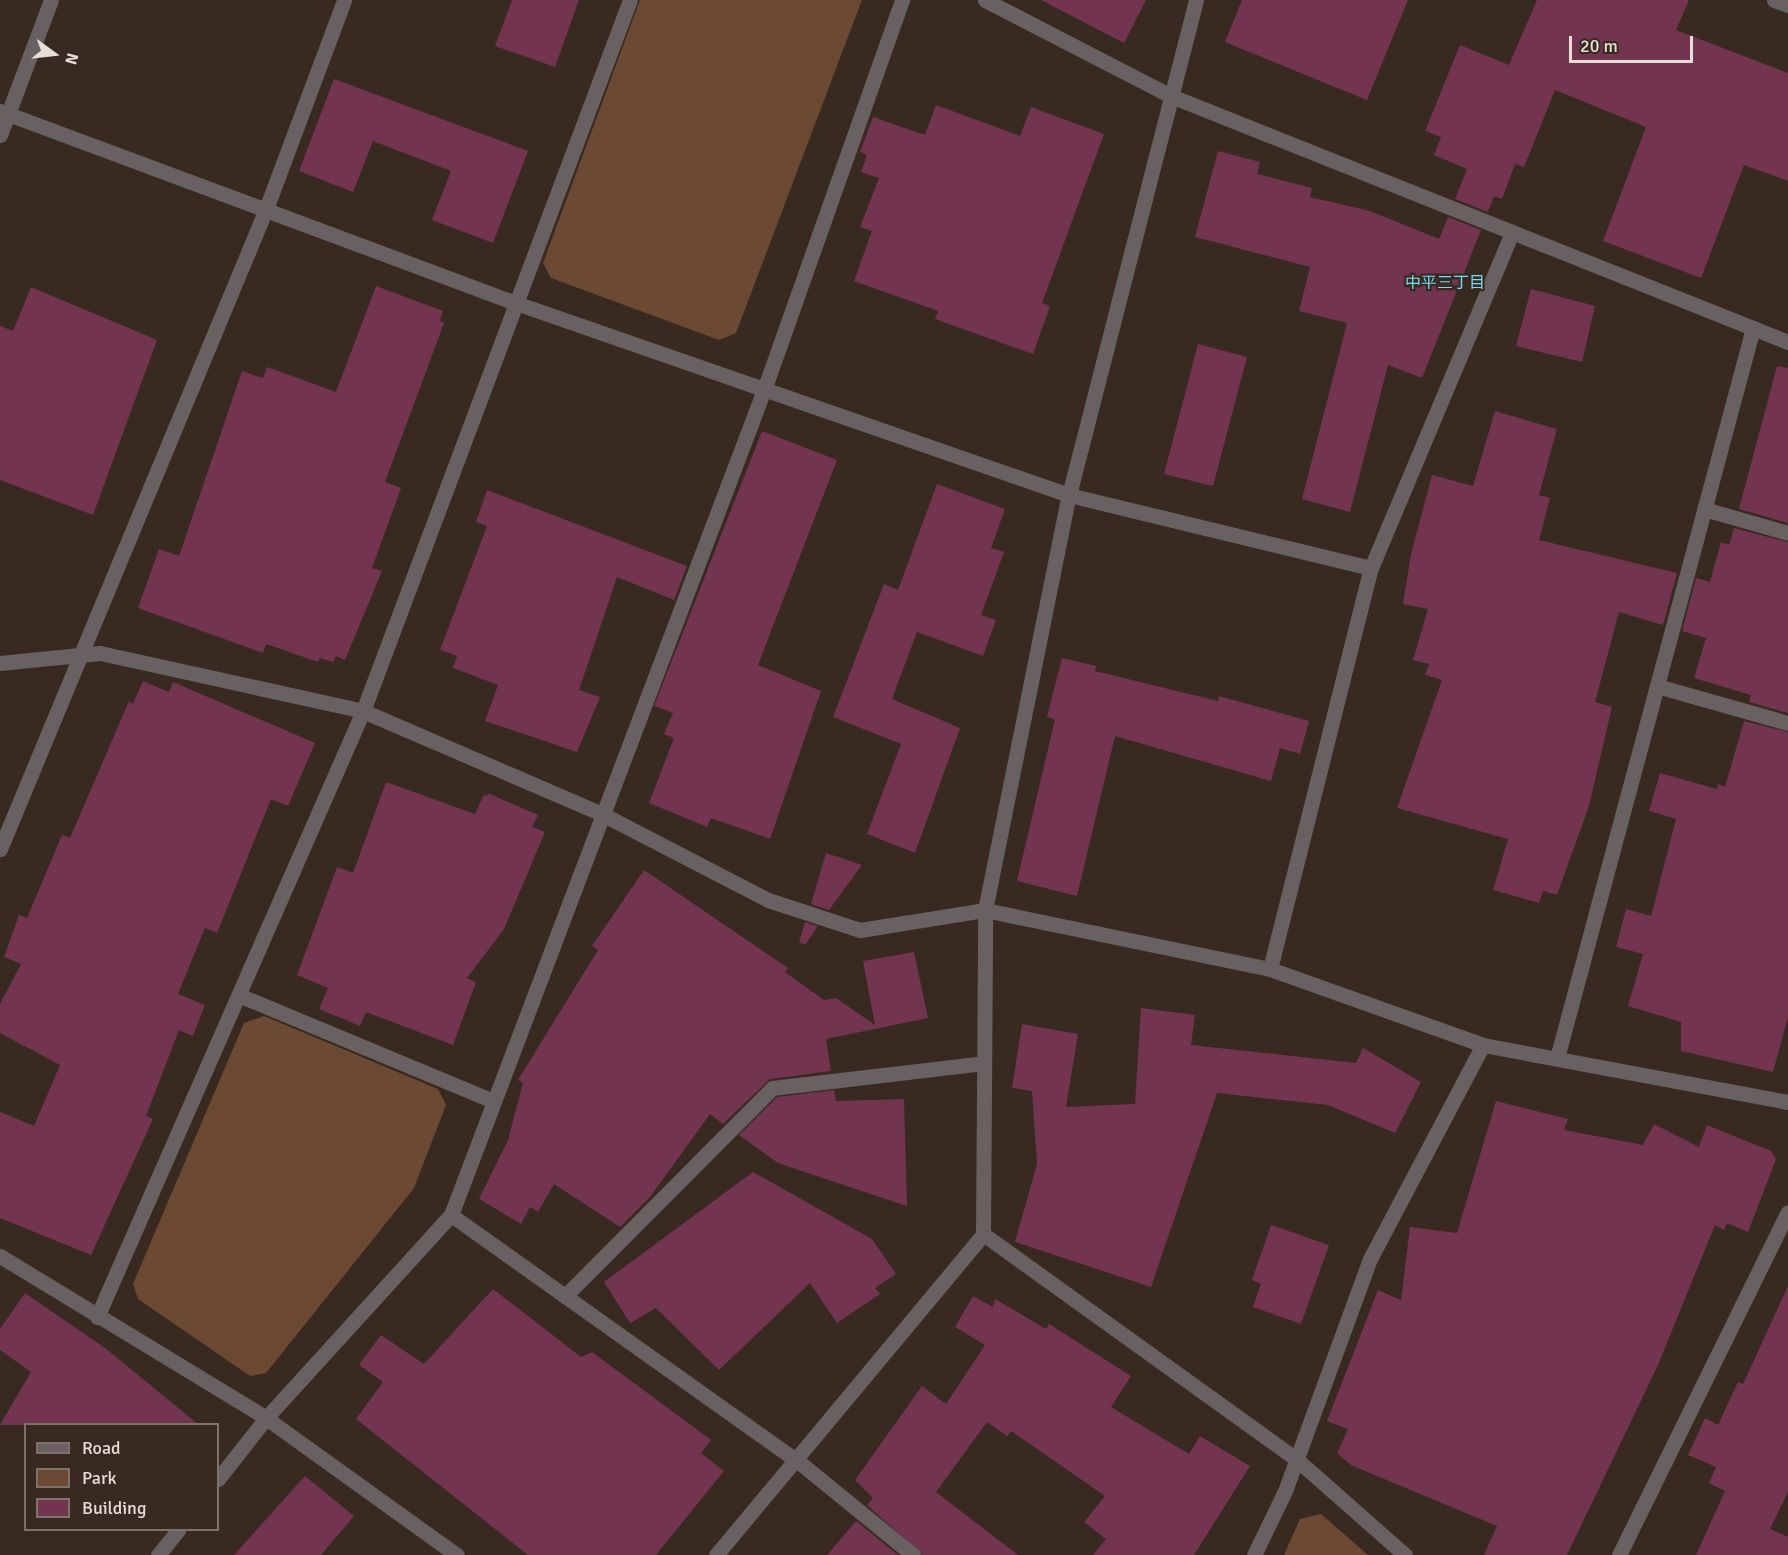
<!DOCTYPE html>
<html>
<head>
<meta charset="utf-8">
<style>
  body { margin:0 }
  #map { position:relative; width:1788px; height:1555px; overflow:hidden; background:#382a20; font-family:Signika,"Noto Sans JP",sans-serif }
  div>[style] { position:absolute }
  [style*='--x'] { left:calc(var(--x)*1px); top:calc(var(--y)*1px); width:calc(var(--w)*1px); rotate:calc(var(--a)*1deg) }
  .green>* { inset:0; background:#6c4932 }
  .building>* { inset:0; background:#733450 }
  .street>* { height:15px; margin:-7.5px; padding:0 7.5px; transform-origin:7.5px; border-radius:7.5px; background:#696062 }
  span { translate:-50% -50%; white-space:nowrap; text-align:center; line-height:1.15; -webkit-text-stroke:4.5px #382a20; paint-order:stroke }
  .neighbourhood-label { font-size:16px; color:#76dcf3 }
  .legend { position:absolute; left:24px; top:1423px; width:195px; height:108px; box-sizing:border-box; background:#382a20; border:2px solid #7e726a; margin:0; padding:8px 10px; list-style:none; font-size:18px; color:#e7ded8 }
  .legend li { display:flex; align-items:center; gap:12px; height:30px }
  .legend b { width:30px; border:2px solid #7e726a }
  .north { position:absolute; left:24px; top:24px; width:60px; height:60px; -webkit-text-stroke:4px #382a20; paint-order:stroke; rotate:105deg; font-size:16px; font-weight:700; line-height:24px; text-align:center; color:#e7ded8 }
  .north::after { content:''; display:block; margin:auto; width:21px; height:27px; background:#e7ded8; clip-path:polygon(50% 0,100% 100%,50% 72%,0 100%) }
  .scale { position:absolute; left:1569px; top:36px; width:124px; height:27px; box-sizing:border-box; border:3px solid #e7ded8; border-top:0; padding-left:8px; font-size:18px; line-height:21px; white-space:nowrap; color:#e7ded8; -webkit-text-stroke:4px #382a20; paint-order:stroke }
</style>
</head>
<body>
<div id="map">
  <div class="green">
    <i style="clip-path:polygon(640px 0,862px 0,736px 333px,719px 340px,551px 278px,543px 263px)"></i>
    <i style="clip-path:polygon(264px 1016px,438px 1089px,446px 1105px,414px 1188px,266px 1373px,250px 1376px,138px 1299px,133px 1284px,244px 1023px)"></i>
    <i style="clip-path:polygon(1321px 1514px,1368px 1555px,1284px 1555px,1300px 1519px)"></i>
  </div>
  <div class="building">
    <i style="clip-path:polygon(512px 0,579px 0,555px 67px,495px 46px)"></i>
    <i style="clip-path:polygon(1041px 0,1146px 0,1124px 43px)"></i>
    <i style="clip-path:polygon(1242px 0,1408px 0,1367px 100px,1225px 42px)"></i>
    <i style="clip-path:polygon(1537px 0,1689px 0,1676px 30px,1788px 73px,1788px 181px,1744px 165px,1701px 278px,1603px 241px,1646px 127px,1555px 90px,1524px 167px,1515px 164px,1502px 199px,1494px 196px,1488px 212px,1455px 199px,1467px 169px,1434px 155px,1441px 137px,1425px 131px,1460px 45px,1509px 65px)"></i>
    <i style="clip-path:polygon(334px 79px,528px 151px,493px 243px,432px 220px,451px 171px,373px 141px,353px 192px,299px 171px)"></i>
    <i style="clip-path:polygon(936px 105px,1020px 136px,1031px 107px,1104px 134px,1042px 303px,1050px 306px,1033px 354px,935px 319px,938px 311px,854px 281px,872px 231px,860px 227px,879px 178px,861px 172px,867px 155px,860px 152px,873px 117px,925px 135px)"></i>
    <i style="clip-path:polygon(1218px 151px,1260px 162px,1257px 174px,1312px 188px,1310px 197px,1370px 211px,1439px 239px,1448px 217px,1481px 230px,1422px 378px,1388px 365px,1350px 512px,1302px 499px,1347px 323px,1299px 311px,1310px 267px,1195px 237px)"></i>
    <i style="clip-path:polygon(376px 286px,443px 311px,440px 321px,444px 323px,385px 482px,401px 488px,372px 568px,382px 571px,345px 660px,336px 656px,333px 662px,320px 658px,318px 662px,266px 644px,263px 653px,138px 608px,159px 549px,179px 556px,242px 371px,263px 378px,267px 367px,336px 392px)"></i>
    <i style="clip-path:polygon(31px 287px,157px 340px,93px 515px,0 480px,0 326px,13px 331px)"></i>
    <i style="clip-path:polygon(1531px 289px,1595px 306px,1582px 362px,1516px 346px)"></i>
    <i style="clip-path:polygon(1198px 344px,1247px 357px,1213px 486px,1164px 474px)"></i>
    <i style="clip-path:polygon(1777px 366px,1788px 368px,1788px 523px,1739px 509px)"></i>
    <i style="clip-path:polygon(1495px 411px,1557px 429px,1539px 495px,1550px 498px,1539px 540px,1677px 573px,1663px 625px,1619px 612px,1595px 702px,1612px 707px,1589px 806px,1557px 895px,1543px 891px,1539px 903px,1493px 890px,1508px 839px,1397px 808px,1442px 680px,1425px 675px,1429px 664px,1413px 660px,1428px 609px,1403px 604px,1411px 554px,1432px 475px,1473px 486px)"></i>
    <i style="clip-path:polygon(762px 431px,837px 460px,758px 665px,821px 691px,770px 839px,711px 818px,707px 827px,649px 803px,674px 738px,664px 734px,673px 713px,654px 706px)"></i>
    <i style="clip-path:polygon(937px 484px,1005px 509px,991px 548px,1004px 552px,981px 615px,996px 620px,983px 656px,917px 632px,892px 699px,960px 728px,915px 853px,867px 834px,901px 744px,833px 717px,884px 584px,898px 590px)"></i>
    <i style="clip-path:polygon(487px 490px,687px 566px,674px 600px,617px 577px,579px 690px,600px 697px,577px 752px,485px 721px,498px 685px,453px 668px,457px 656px,440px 650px,487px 526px,476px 522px)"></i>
    <i style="clip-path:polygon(1734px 528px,1788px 542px,1788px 713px,1749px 702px,1751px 695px,1694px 678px,1706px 638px,1682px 631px,1696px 578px,1710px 582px,1721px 542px,1729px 545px)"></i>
    <i style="clip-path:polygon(1062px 658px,1096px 666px,1095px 671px,1218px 701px,1219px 696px,1309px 721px,1300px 754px,1280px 748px,1271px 781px,1115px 736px,1077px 896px,1017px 881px,1055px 719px,1047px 717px)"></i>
    <i style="clip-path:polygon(143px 681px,169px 692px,173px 682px,315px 743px,288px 806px,271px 799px,217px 933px,205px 928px,178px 994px,205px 1005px,193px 1036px,179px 1030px,146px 1116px,153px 1119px,91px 1255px,0 1218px,0 1112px,34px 1126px,60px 1065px,0 1033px,0 1004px,21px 964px,4px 957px,19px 915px,27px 918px,62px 835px,70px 838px,129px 701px,133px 704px)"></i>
    <i style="clip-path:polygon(1744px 721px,1788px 732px,1788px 1017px,1773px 1072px,1681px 1051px,1681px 1022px,1628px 1006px,1643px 954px,1616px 947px,1626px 909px,1651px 916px,1676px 819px,1649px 811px,1660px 773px,1717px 789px,1718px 784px,1725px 787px)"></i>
    <i style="clip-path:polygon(386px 782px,475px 814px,483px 796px,490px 794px,538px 815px,532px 827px,545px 832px,504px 929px,467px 978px,476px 982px,453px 1045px,366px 1012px,360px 1026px,319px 1009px,328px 988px,297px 975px,337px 867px,353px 873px)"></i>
    <i style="clip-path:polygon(826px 853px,862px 865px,829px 910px,811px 904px)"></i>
    <i style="clip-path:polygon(644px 870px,788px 968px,785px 972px,824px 1000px,836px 998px,875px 1025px,863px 961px,914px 952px,928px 1018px,826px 1039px,831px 1071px,770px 1079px,723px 1124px,710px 1114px,650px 1197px,620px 1227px,554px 1184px,538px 1212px,530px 1207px,521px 1224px,479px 1199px,508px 1140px,523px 1083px,518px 1080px,598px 950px,592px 946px)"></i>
    <i style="clip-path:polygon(805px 922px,818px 926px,805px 945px,799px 942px)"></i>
    <i style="clip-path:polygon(1141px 1008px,1195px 1015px,1191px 1045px,1356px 1063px,1363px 1048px,1421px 1082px,1395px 1133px,1328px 1105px,1217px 1093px,1151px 1287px,1015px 1242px,1037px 1164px,1032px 1091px,1012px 1088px,1022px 1024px,1078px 1034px,1066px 1107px,1135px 1104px)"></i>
    <i style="clip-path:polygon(834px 1090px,836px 1101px,904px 1099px,907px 1206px,778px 1163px,739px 1135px,777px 1097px)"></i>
    <i style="clip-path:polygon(1496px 1101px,1568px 1119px,1564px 1130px,1643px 1145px,1654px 1124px,1699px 1147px,1707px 1125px,1771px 1151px,1776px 1159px,1748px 1232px,1727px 1223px,1724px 1230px,1715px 1225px,1658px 1365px,1567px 1555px,1484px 1555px,1497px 1526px,1351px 1465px,1337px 1453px,1348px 1429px,1327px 1421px,1378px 1290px,1401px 1300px,1410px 1227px,1457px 1233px)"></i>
    <i style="clip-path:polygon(753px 1172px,872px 1239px,896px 1274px,875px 1288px,880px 1294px,837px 1323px,810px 1283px,719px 1370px,656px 1308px,630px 1323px,604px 1282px)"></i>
    <i style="clip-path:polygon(1271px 1225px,1329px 1245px,1301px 1324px,1253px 1307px,1261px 1284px,1252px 1280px)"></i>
    <i style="clip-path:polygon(1788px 1286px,1788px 1492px,1770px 1529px,1788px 1537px,1788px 1555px,1696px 1555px,1725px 1491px,1709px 1483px,1716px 1467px,1688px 1455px,1705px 1418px,1718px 1425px,1738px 1382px,1743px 1384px)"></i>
    <i style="clip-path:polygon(493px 1289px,581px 1357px,592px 1352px,711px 1440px,701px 1453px,724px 1471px,656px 1555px,528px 1555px,356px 1419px,383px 1382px,359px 1365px,381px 1335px,424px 1364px)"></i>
    <i style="clip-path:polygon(25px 1293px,105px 1348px,199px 1425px,0 1425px,31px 1372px,0 1350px,0 1329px)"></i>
    <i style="clip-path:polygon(973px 1296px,993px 1307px,995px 1299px,1046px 1329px,1049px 1324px,1131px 1376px,1111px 1407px,1189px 1454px,1200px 1436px,1250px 1466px,1194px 1555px,1093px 1555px,1106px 1539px,1084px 1522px,1105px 1496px,1011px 1431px,1007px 1436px,987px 1422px,936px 1492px,1018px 1555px,923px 1555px,867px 1505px,873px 1498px,855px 1480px,922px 1386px,946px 1404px,985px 1345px,955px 1327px)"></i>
    <i style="clip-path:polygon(305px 1476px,354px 1516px,321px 1555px,234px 1555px)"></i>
    <i style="clip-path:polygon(856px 1521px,898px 1555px,827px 1555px)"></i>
  </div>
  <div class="street">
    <i style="--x:985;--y:0;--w:209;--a:27.3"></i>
    <i style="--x:1171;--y:96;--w:664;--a:21.74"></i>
    <i style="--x:1774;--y:0;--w:15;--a:20"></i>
    <i style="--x:0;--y:111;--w:547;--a:20.42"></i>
    <i style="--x:513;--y:302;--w:589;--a:19.14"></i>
    <i style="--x:1069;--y:495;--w:311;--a:13.6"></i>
    <i style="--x:0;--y:135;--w:144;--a:-69.3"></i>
    <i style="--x:1704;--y:509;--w:87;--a:15.9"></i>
    <i style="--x:0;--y:663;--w:100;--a:-5.7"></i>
    <i style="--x:100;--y:653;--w:269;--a:12.4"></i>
    <i style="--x:363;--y:711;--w:262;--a:23.3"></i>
    <i style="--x:604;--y:815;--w:185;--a:27.4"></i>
    <i style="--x:768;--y:900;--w:97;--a:18.1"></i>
    <i style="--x:860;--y:930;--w:127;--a:-9.1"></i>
    <i style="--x:985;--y:910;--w:291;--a:11.7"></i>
    <i style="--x:1270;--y:969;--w:226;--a:19.6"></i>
    <i style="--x:1483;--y:1045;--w:310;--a:10.6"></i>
    <i style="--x:1657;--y:686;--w:136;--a:15.8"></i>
    <i style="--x:0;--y:849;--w:693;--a:-67.43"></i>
    <i style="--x:266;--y:209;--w:223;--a:-69.5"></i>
    <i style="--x:1270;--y:969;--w:414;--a:-75.9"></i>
    <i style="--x:1371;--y:568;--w:364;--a:-67.2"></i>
    <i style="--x:241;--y:996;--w:271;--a:22.6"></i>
    <i style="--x:1557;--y:1058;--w:756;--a:-74.97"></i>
    <i style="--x:451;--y:1215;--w:427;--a:35.4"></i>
    <i style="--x:799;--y:1462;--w:147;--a:39.2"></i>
    <i style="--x:983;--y:1234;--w:384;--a:35.7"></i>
    <i style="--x:1295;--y:1458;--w:147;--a:41.4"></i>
    <i style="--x:0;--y:1256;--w:311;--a:31.3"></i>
    <i style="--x:266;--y:1418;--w:235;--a:35.7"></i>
    <i style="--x:565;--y:1296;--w:293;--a:-45.1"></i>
    <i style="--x:772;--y:1088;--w:213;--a:-6.7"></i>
    <i style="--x:97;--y:1317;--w:662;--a:-66.3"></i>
    <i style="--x:363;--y:711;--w:759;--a:-69.42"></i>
    <i style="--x:218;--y:1479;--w:78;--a:-51.8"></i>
    <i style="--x:266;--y:1418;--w:275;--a:-47.7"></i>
    <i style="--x:451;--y:1215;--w:886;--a:-69.23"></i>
    <i style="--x:765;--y:387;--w:411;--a:-70.5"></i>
    <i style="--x:158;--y:1555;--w:32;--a:-51"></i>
    <i style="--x:716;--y:1555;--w:418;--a:-50.2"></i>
    <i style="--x:983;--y:1234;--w:324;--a:-89.6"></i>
    <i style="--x:985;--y:910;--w:423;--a:-78.6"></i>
    <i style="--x:1069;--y:495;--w:511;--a:-75.61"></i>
    <i style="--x:1254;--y:1555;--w:71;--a:-64.2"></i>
    <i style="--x:1285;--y:1491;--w:247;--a:-69.9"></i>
    <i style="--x:1370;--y:1259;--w:242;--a:-62.2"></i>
    <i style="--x:1619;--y:1555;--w:382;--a:-63.8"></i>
  </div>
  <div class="neighbourhood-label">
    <span style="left:1445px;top:283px">中平三丁目</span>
  </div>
  <ul class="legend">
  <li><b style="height:8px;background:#696062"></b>Road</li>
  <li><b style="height:16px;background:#6c4932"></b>Park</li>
  <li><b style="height:16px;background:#733450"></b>Building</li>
  </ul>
  <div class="north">N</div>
  <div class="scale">20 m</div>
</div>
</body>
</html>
